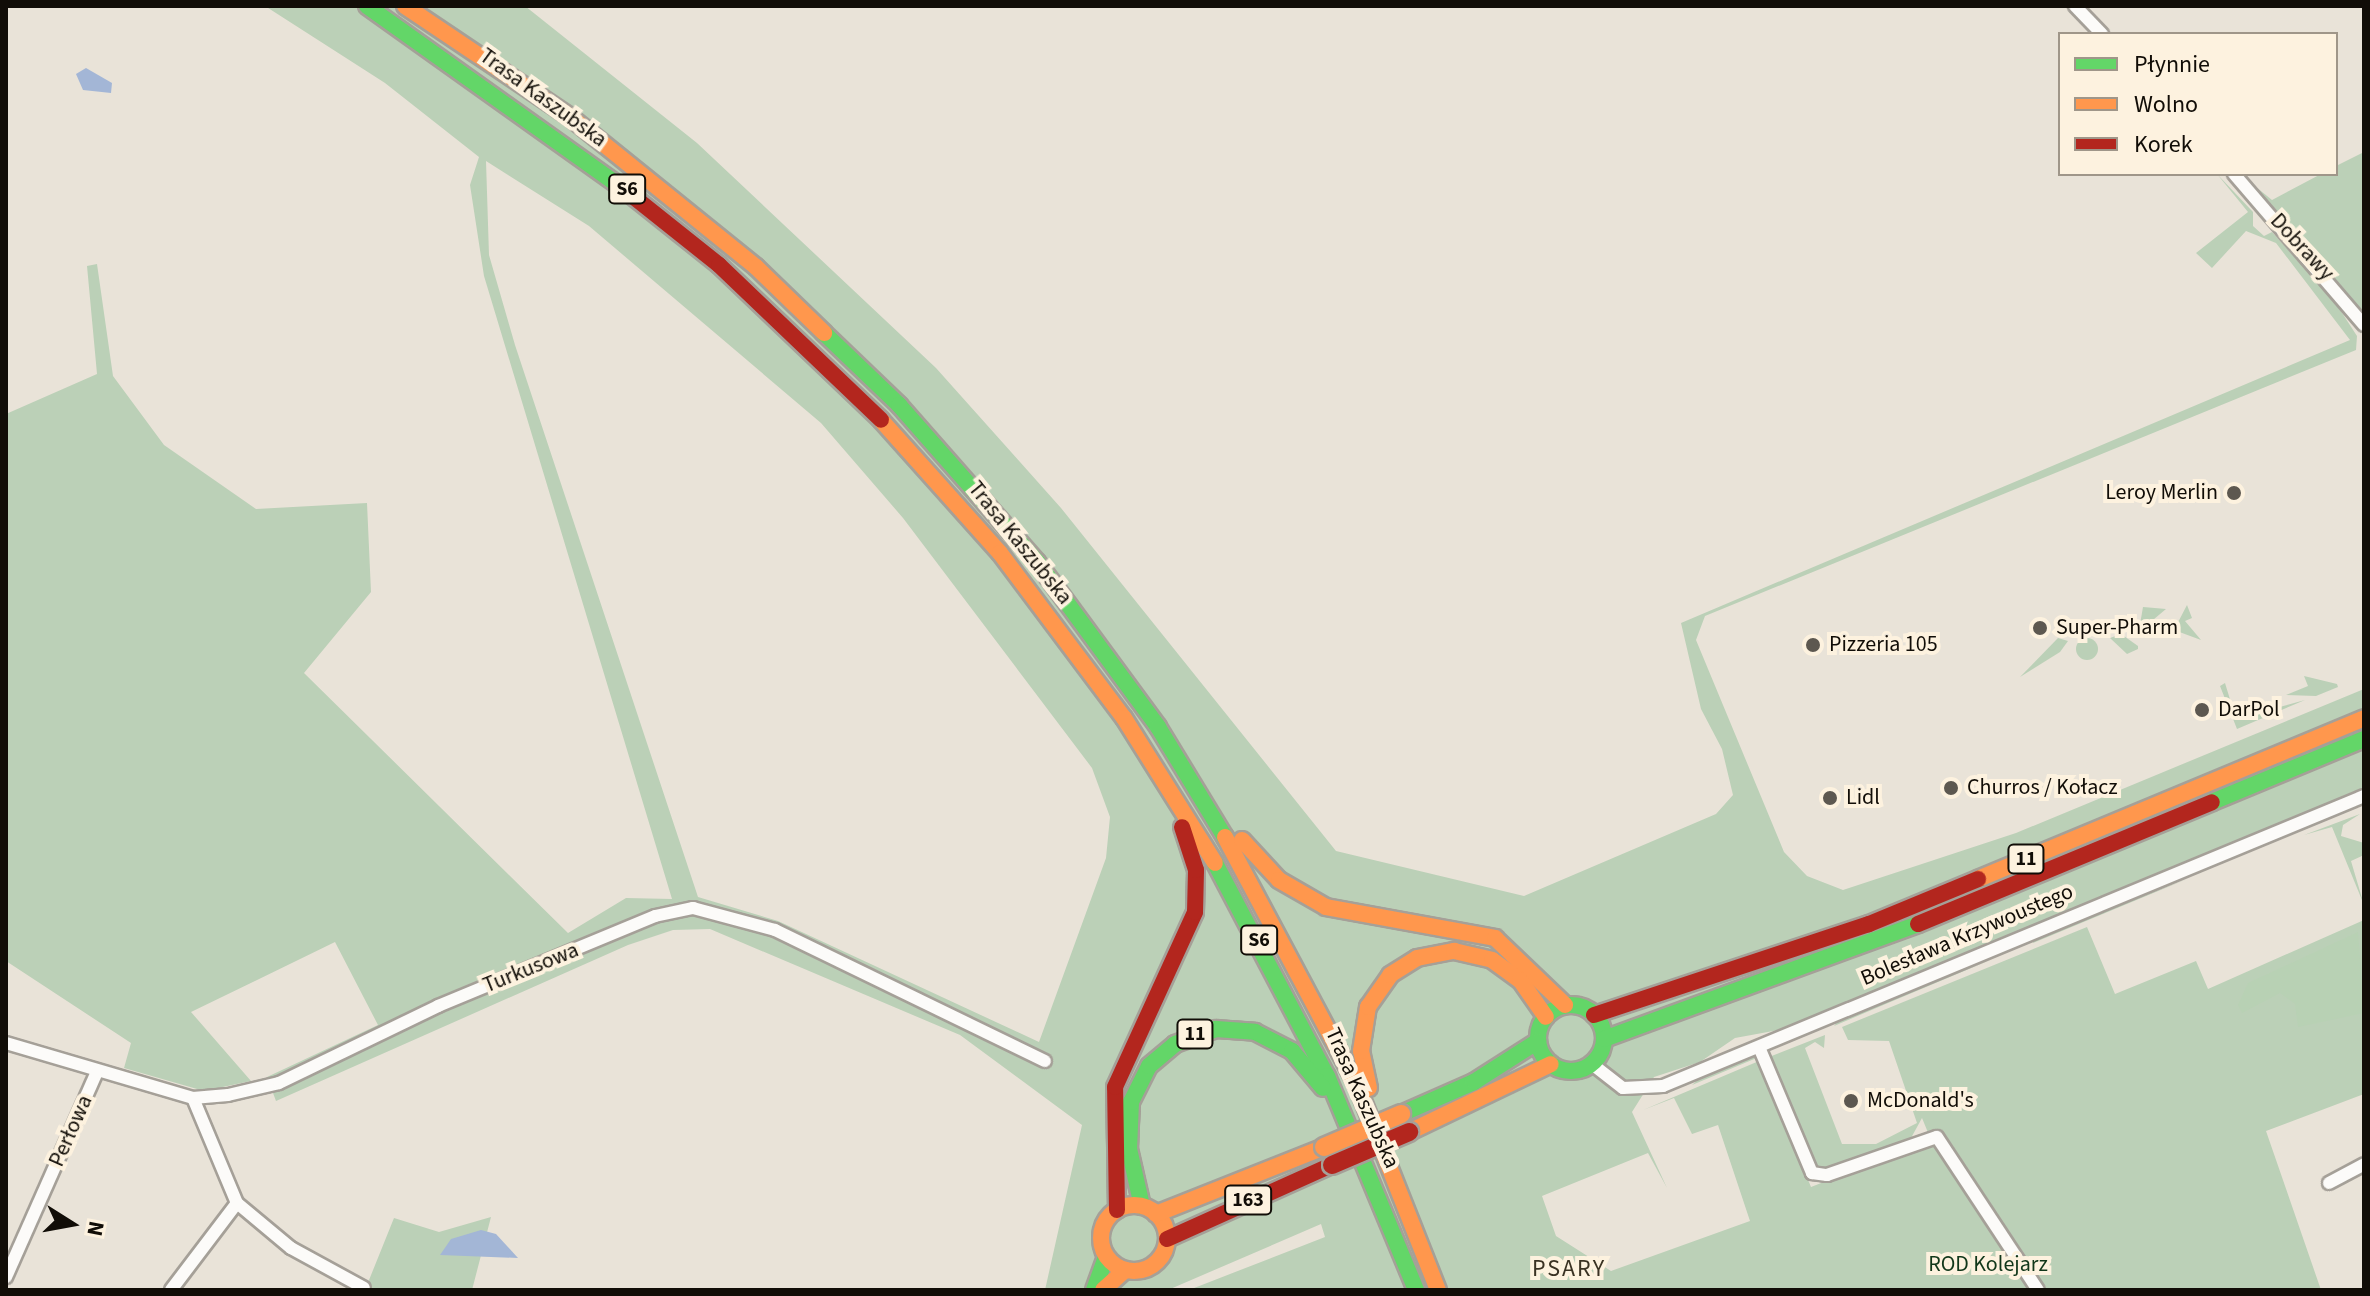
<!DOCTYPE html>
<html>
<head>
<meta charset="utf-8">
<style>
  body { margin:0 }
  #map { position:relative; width:2370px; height:1296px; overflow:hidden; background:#e9e3d8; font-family:"Source Sans 3",sans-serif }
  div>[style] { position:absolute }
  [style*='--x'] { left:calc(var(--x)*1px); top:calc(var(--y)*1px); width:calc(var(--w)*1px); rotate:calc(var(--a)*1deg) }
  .green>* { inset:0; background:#bbd0b7 }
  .round { border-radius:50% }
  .forest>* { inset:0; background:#b8d1b4 }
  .water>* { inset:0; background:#a3b6d6 }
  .roads { filter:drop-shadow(2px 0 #a5a098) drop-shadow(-2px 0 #a5a098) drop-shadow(0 2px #a5a098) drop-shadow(0 -2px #a5a098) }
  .street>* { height:12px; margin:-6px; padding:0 6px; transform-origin:6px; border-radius:6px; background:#fcfbf9 }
  .fast>* { height:16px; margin:-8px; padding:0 8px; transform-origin:8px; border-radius:8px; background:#63d668 }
  .fast>.ring { margin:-8px; padding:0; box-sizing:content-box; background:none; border:16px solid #63d668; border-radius:50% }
  .slow>* { height:16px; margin:-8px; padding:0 8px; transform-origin:8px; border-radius:8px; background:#ff974d }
  .slow>.ring { margin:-8px; padding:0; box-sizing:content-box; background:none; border:16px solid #ff974d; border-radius:50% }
  .jam>* { height:16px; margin:-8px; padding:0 8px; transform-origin:8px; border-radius:8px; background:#b3261e }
  .bridges { filter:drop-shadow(2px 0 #a5a098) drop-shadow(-2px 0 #a5a098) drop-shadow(0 2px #a5a098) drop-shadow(0 -2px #a5a098) }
  .slow-bridge>* { height:18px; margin:-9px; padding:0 9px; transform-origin:9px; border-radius:9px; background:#ff974d }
  .jam-bridge>* { height:18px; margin:-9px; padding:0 9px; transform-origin:9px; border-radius:9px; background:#b3261e }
  .dots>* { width:22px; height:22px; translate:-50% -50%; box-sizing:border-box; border:4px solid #fdf2df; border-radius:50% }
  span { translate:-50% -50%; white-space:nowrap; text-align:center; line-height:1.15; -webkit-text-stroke:8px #fdf2df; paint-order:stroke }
  .shield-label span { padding:2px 6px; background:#fdf2df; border:2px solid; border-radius:6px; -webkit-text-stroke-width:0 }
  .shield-label { font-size:20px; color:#110d07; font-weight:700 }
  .street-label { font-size:22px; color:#110d07 }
  .poi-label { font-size:22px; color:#110d07 }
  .right { translate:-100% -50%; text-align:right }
  .left { translate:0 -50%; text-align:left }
  .park-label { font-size:22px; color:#11371a }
  .neighbourhood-label { font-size:24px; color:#3a3223; letter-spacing:2px }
  .frame { position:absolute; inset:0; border:8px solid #110d07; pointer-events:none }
  .legend { position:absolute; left:2058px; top:32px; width:280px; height:144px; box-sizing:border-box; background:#fdf2df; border:2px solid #9f9689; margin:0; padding:10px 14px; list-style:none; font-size:24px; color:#110d07 }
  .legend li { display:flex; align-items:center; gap:16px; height:40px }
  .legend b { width:40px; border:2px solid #9f9689 }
  .north { position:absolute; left:32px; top:1184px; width:80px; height:80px; -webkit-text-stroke:6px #fdf2df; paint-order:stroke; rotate:101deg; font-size:22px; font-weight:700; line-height:32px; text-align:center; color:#110d07 }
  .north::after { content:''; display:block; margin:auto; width:28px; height:36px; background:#110d07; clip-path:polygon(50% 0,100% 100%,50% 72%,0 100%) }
</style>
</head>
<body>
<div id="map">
  <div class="green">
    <i style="clip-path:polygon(evenodd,265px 6px,525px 6px,697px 143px,936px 368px,1061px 508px,1336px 851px,1524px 896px,1716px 814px,1733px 795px,1722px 749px,1701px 709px,1681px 623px,2350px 340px,2276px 243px,2246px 231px,2212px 268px,2196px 253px,2248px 212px,2217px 174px,2253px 212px,2253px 226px,2264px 236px,2272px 232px,2333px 299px,2357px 336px,2356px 350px,1705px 616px,1696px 640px,1784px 852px,1807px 876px,1843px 890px,2016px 833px,2364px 689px,2364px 711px,1683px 992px,2364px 726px,2364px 732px,1821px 955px,1685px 999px,1690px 1010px,2364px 746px,2364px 791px,1795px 1027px,1735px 1038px,1700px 1062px,1654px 1077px,1632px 1112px,1667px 1188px,1648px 1153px,1542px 1196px,1556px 1236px,1611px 1271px,1750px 1221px,1718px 1125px,1692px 1134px,1674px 1098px,1643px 1110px,1759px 1061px,1811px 1187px,1931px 1140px,2032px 1290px,1189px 1290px,1325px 1237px,1321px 1224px,1168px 1290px,1045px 1290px,1082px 1125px,960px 1035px,710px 929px,673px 930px,628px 945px,276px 1101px,267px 1077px,378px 1025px,335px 942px,191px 1012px,251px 1081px,204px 1091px,124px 1068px,131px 1043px,6px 961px,6px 414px,97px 374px,87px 266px,97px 264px,113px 376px,164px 445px,256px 509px,367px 503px,371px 592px,304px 673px,568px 933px,626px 898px,672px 899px,484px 276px,470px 185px,479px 157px,385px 83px,265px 6px,486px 161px,589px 226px,821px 423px,903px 518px,1092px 768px,1110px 817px,1106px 858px,1039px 1042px,778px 921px,698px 897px,515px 345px,489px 255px,486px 161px)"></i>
    <i style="clip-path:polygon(2364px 152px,2364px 315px,2240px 174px,2272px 200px,2321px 174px,2336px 174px,2336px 166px)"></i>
    <i style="clip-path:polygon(2187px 605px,2192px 618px,2185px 621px,2201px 640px,2174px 630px)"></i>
    <i style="clip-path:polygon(2143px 607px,2166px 609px,2141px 630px,2139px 630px)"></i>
    <i style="clip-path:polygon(2121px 634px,2138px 646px,2138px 649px,2127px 654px,2110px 638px)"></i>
    <i style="clip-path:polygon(2058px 638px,2068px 641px,2060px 652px,2020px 677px)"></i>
    <i class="round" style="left:2076px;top:638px;width:22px;height:22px"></i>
    <i style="clip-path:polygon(2304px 676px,2337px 684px,2338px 687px,2316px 696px,2286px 695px,2308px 686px)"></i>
    <i style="clip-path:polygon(2225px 683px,2236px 719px,2305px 700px,2237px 729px,2220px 686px)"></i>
    <i style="clip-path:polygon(2360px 814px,2343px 825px,2341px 836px,2364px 843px,2364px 855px,2351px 861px,2364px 905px,2332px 827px,2304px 835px)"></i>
    <i style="clip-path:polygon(2187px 879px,2033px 943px,2034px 939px)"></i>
    <i style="clip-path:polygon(2364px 920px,2364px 1094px,2266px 1131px,2321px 1290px,2043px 1290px,1951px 1143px,1929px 1135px,1922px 1118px,1911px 1138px,1815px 1172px,1769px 1057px,1825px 1035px,1824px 1048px,1815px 1042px,1805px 1048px,1842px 1144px,1876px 1144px,1917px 1123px,1889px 1041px,1848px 1040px,1842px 1027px,2087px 927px,2115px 994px,2196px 961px,2208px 989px)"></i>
    <i style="clip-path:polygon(1995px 958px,1888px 1003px,1834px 1026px,1839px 1020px)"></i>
    <i style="clip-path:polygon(1754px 1054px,1759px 1057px,1692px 1085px,1701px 1077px)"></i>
    <i style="clip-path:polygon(491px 1217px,472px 1290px,365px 1290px,394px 1218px,439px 1232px)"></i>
  </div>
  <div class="forest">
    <i style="clip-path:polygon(2358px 932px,2364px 1013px,2298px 1027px,2295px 1004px,2280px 993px,2242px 1013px,2238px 1005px,2248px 983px)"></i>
  </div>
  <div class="water">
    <i style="clip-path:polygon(86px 68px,112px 83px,111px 93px,83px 90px,76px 74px)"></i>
    <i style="clip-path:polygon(481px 1230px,496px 1234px,518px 1258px,440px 1255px,451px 1239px)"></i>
  </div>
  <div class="roads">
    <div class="street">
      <i style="--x:2075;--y:6;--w:39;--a:46"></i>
      <i style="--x:2234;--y:174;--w:199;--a:49.3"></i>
      <i style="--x:6;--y:1043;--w:195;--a:16.4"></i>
      <i style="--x:193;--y:1098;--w:35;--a:-5"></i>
      <i style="--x:228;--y:1095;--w:52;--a:-13.2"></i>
      <i style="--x:279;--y:1083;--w:177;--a:-25.8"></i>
      <i style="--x:438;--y:1006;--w:235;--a:-22.5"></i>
      <i style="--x:655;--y:916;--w:39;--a:-12"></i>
      <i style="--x:693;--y:908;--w:85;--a:15"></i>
      <i style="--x:775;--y:930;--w:300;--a:25.9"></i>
      <i style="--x:1759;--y:1047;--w:137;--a:67.2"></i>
      <i style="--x:1812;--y:1173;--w:15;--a:8"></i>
      <i style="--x:1827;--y:1175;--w:116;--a:-19.1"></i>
      <i style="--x:1937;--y:1137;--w:183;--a:56.6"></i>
      <i style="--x:1592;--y:1064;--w:39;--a:38"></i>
      <i style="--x:1623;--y:1088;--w:40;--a:-2.9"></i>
      <i style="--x:1663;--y:1086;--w:759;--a:-22.47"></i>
      <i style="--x:193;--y:1098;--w:114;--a:67.3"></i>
      <i style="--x:237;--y:1203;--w:70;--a:39.8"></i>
      <i style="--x:291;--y:1248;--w:83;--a:28.7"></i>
      <i style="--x:2329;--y:1183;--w:40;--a:-28"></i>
      <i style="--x:6;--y:1277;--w:224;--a:-66.1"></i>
      <i style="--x:171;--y:1290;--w:109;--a:-52.8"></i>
    </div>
    <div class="fast">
      <i style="--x:367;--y:6;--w:317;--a:35.5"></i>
      <i style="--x:824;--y:333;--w:104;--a:43.8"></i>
      <i style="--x:899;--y:405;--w:209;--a:48.7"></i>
      <i style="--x:1037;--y:562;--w:205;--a:53.7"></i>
      <i style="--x:1158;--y:727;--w:129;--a:58.7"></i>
      <i style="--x:2212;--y:802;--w:165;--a:-22.5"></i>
      <i style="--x:1215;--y:863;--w:241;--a:62.3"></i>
      <i style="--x:1327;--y:1076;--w:232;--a:67.4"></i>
      <i class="ring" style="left:1538px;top:1005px;width:50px;height:50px"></i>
      <i style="--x:1604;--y:1039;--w:334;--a:-20.1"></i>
      <i style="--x:1401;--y:1114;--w:80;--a:-23.7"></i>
      <i style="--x:1474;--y:1082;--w:76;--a:-32.6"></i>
      <i style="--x:1142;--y:1206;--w:58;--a:-102.8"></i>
      <i style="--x:1129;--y:1149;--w:47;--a:-87.6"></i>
      <i style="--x:1131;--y:1102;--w:40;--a:-63.4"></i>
      <i style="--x:1149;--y:1066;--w:34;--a:-40"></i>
      <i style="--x:1175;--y:1044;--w:44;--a:-20.1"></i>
      <i style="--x:1216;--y:1029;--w:39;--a:4"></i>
      <i style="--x:1255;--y:1032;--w:42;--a:27.2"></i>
      <i style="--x:1292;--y:1051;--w:48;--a:50"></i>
      <i style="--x:1094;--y:1290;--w:35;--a:-70"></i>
    </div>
    <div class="slow">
      <i style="--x:405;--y:6;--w:197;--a:33.9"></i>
      <i style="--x:569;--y:116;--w:240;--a:38.9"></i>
      <i style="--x:756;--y:267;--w:95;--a:44.1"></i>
      <i style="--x:881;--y:420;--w:178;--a:48.2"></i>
      <i style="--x:1000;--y:553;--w:206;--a:53.1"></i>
      <i style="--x:1124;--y:718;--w:171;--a:57.9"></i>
      <i style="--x:1225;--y:837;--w:279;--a:62"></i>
      <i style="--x:1356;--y:1083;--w:223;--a:68.4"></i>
      <i style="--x:1242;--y:840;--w:54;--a:47.2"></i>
      <i style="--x:1279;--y:880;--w:54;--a:29.9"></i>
      <i style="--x:1326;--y:907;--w:172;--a:10.4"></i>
      <i style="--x:1495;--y:938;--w:97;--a:43.7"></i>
      <i style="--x:1978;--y:879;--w:418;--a:-22.6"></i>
      <i style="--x:1369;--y:1088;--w:38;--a:-102"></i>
      <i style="--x:1361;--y:1051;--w:45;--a:-81"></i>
      <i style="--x:1368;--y:1007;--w:39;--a:-55"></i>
      <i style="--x:1390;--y:975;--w:32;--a:-32"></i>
      <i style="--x:1417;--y:958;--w:38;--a:-11"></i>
      <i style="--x:1454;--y:951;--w:39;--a:13"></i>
      <i style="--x:1492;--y:960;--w:34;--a:36"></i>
      <i style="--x:1520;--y:980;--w:45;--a:54.9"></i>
      <i style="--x:1409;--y:1132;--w:157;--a:-25.6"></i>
      <i class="ring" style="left:1101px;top:1205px;width:50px;height:50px"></i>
      <i style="--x:1156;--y:1214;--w:181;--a:-21.7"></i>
      <i style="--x:1103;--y:1290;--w:30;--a:-42"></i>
    </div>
    <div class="jam">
      <i style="--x:625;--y:190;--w:120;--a:38.6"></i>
      <i style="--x:719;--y:265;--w:224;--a:43.7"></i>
      <i style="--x:1918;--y:924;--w:318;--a:-22.5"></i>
      <i style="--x:1594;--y:1015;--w:290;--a:-18.3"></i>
      <i style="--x:1869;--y:924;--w:118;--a:-22.4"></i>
      <i style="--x:1117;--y:1210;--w:123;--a:-90.9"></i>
      <i style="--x:1115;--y:1087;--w:192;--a:-65.4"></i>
      <i style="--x:1195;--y:912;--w:42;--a:-88.6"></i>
      <i style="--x:1196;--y:870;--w:45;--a:-108"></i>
      <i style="--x:1167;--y:1239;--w:181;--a:-24.2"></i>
    </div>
  </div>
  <div class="bridges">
    <div class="slow-bridge">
      <i style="--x:1324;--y:1147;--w:84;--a:-23.2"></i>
    </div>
    <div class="jam-bridge">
      <i style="--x:1332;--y:1165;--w:84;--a:-23.2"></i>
    </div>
  </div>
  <div class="dots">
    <i style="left:2234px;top:493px;background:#5d5850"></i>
    <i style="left:2040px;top:628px;background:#5d5850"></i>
    <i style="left:1813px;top:645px;background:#5d5850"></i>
    <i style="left:2202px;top:710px;background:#5d5850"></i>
    <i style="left:1951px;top:788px;background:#5d5850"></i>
    <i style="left:1830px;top:798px;background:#5d5850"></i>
    <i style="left:1851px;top:1101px;background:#5d5850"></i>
  </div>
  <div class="shield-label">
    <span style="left:627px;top:189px">S6</span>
    <span style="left:2026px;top:859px">11</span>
    <span style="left:1259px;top:940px">S6</span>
    <span style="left:1195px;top:1034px">11</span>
    <span style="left:1248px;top:1200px">163</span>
  </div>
  <div class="street-label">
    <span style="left:543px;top:98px;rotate:36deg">Trasa Kaszubska</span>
    <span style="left:2302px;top:247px;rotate:47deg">Dobrawy</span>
    <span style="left:1020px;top:543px;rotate:51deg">Trasa Kaszubska</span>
    <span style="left:1967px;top:935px;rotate:-23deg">Bolesława Krzywoustego</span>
    <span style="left:531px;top:968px;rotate:-22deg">Turkusowa</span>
    <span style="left:1362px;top:1098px;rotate:66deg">Trasa Kaszubska</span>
    <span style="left:71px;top:1131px;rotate:-66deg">Perłowa</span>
  </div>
  <div class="poi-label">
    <span class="right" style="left:2218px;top:493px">Leroy Merlin</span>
    <span class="left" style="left:2056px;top:628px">Super-Pharm</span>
    <span class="left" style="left:1829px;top:645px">Pizzeria 105</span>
    <span class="left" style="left:2218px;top:710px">DarPol</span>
    <span class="left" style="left:1967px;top:788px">Churros / Kołacz</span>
    <span class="left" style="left:1846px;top:798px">Lidl</span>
    <span class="left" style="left:1867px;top:1101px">McDonald's</span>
  </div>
  <div class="park-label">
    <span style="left:1988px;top:1265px">ROD Kolejarz</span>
  </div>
  <div class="neighbourhood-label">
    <span style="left:1569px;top:1269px">PSARY</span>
  </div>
  <div class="frame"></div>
  <ul class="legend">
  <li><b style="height:10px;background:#63d668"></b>Płynnie</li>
  <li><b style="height:10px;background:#ff974d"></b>Wolno</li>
  <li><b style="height:10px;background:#b3261e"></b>Korek</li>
  </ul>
  <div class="north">N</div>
</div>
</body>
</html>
